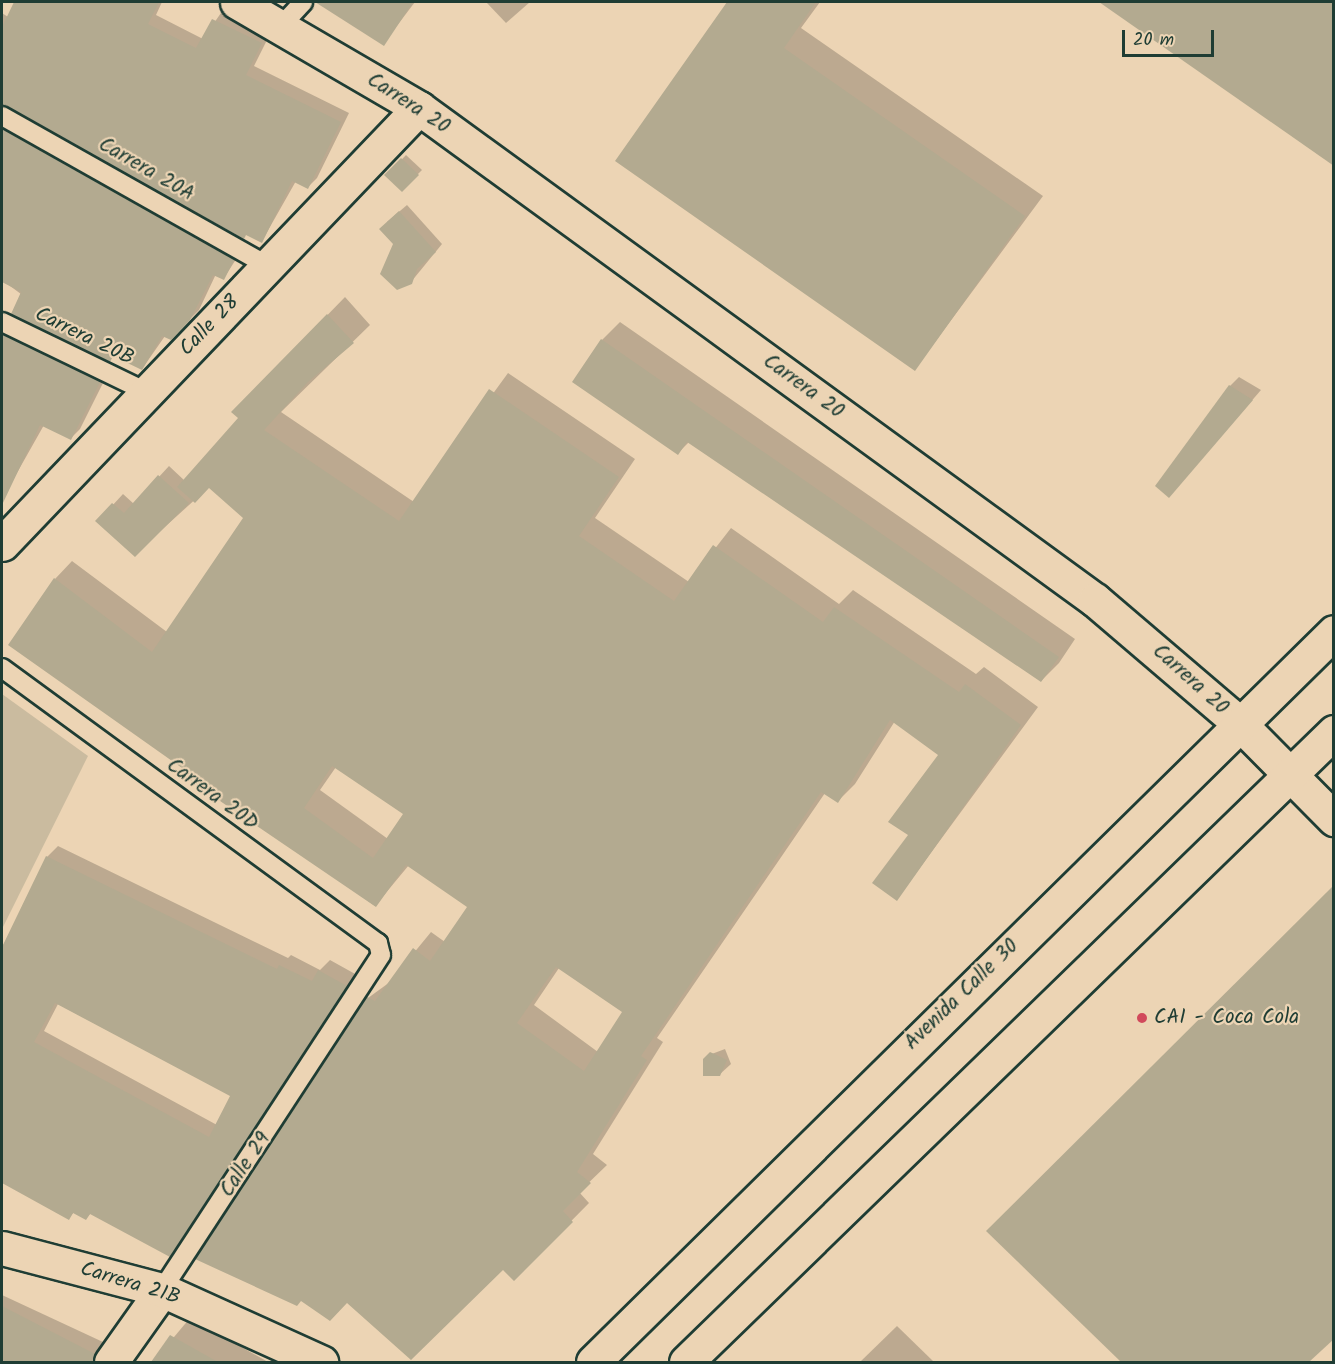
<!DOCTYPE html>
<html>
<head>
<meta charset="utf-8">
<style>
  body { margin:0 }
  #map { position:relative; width:1335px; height:1364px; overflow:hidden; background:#ecd4b4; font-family:Kalam,sans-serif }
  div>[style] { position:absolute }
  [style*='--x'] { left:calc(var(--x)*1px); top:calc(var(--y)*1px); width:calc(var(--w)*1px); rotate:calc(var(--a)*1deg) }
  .green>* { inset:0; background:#cabb9f }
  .shadow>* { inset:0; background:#0003 }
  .building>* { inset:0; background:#b3aa90 }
  .roads { filter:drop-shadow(2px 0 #1f3d34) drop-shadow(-2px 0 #1f3d34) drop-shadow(0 2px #1f3d34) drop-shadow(0 -2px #1f3d34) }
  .lane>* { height:18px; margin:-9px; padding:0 9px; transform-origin:9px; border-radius:9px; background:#ecd4b4 }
  .street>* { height:33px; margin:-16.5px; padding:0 16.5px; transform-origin:16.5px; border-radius:16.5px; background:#ecd4b4 }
  .secondary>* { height:33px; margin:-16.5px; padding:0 16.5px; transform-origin:16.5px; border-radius:16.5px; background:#ecd4b4 }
  .highway>* { height:33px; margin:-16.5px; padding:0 16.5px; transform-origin:16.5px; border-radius:16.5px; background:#ecd4b4 }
  .dots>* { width:16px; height:16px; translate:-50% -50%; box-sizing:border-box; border:3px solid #ecd4b4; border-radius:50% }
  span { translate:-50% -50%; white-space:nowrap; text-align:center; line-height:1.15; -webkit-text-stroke:4.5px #ecd4b4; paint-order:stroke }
  .street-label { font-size:21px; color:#1f3d34 }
  .poi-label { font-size:21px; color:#1f3d34 }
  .left { translate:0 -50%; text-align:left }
  .frame { position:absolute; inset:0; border:3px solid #1f3d34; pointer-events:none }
  .scale { position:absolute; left:1122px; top:30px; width:92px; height:27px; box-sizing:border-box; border:3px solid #1f3d34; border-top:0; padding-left:8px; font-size:18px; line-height:21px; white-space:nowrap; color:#1f3d34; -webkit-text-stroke:4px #ecd4b4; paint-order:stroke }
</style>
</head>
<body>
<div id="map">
  <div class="green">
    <i style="clip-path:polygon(2px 694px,88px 756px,2px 929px)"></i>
  </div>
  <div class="shadow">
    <i style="clip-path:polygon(16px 2px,162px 2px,156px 15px,203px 39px,223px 10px,270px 34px,254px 66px,349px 113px,317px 178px,308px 187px,296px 181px,262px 241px,2px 105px,2px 13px,8px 17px)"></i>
    <i style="clip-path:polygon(322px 2px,415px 2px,383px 44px)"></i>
    <i style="clip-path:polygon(486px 2px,530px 2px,506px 23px)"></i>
    <i style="clip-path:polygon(729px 2px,820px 2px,801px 28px,1043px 196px,915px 369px,617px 161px)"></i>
    <i style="clip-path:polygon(1102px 2px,1334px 2px,1334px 150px,1325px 159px)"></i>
    <i style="clip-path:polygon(2px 111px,242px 250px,224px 278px,216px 274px,199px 310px,170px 339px,165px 336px,142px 369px,114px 355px,110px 360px,2px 280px)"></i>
    <i style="clip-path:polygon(406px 155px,422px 170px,402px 190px,387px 175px)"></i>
    <i style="clip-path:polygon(407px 205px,442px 244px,411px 282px,387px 222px)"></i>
    <i style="clip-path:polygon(evenodd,345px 297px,370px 325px,281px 412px,414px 502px,508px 373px,635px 459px,595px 518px,689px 582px,731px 528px,839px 604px,853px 590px,976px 674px,984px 667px,1038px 707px,897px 899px,911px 835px,940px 755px,895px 721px,855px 784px,838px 801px,825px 793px,657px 1038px,663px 1042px,593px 1154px,607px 1165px,579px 1192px,589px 1203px,514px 1279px,503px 1268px,347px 1301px,301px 1300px,198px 1259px,368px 998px,390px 982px,431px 932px,445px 942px,469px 906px,409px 865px,375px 906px,184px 767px,55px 579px,72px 561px,167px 632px,245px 518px,210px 486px,135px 554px,98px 521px,123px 494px,134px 504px,169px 466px,185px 481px,240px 418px,233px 412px,345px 297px,336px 767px,405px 814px,388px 839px,320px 790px,336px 767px,345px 297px,559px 968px,624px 1011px,598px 1052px,534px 1005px,559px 968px)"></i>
    <i style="clip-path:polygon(2px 320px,108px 373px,80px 429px,71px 438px,44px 425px,9px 487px,2px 483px)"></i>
    <i style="clip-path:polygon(620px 322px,1075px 639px,1059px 663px,1041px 681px,689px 442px,678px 453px,602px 340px)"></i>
    <i style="clip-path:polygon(1239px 377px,1261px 390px,1178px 486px,1230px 386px)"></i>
    <i style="clip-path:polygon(evenodd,58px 846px,288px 958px,291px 955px,320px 970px,330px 960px,357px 975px,170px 1255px,91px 1213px,86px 1218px,74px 1212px,69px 1218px,2px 1182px,2px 1002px,6px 993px,2px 991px,2px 948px,47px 857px,58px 846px,58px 1004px,232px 1096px,217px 1125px,44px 1031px,58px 1004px)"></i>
    <i style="clip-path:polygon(725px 1049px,731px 1064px,719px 1075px,709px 1055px)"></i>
    <i style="clip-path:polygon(988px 1231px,1334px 1336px,1307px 1362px,1123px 1362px)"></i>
    <i style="clip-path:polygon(2px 1295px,103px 1342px,89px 1362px,2px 1362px)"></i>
    <i style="clip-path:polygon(190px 1318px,268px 1362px,153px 1362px)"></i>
    <i style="clip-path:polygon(897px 1326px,934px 1362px,860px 1362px)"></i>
  </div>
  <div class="building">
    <i style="clip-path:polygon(14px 2px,159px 2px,148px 24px,196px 48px,212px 19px,262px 43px,246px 75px,341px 122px,308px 189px,292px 181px,262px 243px,246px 235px,244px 239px,2px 105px,2px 27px)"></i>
    <i style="clip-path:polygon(315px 2px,413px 2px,384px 46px)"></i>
    <i style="clip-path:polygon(727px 2px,816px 2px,784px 48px,1025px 216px,915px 371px,615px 161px)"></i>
    <i style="clip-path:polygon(1099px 2px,1334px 2px,1334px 166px)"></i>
    <i style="clip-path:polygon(2px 129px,234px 260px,224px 280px,213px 275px,190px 320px,171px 340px,162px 336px,142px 370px,113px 356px,110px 362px,11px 314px,21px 292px,2px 282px)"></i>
    <i style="clip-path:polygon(401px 158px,419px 175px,402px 192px,384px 175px)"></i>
    <i style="clip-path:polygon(399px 211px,436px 252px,417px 269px,412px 284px,397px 290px,380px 274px,393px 244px,379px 229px)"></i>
    <i style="clip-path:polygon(evenodd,327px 314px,354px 343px,308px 382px,264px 430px,399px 521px,489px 389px,619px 477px,579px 536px,674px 601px,713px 545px,823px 622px,834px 607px,959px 692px,965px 684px,1021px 725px,897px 901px,872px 883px,908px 835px,888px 822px,938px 755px,890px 720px,838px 803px,821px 792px,641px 1056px,647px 1060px,577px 1172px,591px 1183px,563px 1211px,573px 1222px,514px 1281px,503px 1270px,411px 1360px,347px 1303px,330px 1321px,301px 1301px,297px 1306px,195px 1259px,367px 997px,375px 1001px,413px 948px,430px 961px,467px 907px,406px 865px,376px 907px,179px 773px,182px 768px,8px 645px,54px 578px,152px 652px,243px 518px,209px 488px,195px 503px,177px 487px,238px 418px,231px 412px,327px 314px,332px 766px,403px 814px,373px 858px,304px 808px,332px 766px,327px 314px,556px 967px,622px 1012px,584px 1071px,517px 1023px,556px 967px)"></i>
    <i style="clip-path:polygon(2px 334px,100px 382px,71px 440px,40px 425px,2px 505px)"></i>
    <i style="clip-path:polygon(601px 339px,1059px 657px,1041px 682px,687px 442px,678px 455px,572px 382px)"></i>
    <i style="clip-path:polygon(1229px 385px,1253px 400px,1169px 498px,1155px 486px)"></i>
    <i style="clip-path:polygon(158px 475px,189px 503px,135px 557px,95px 521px,112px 503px,124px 513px)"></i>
    <i style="clip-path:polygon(evenodd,46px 856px,277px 969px,279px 965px,312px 981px,318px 970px,347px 986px,170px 1257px,90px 1214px,86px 1220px,73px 1213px,69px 1220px,2px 1183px,2px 947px,46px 856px,55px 1003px,230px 1096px,209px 1137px,34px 1042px,55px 1003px)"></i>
    <i style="clip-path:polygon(1334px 885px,1334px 1339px,1309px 1362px,1121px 1362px,986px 1231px)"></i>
    <i style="clip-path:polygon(710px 1052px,727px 1060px,720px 1076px,703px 1076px,703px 1059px)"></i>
    <i style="clip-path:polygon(2px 1306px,95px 1354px,93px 1362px,2px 1362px)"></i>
    <i style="clip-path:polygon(170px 1335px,218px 1362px,151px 1362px)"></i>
  </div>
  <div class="roads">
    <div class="lane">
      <i style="--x:280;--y:27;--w:34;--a:-47"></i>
      <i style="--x:2;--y:116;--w:305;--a:29.4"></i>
      <i style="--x:2;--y:322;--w:161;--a:25.8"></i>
      <i style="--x:2;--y:668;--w:466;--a:36.2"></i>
      <i style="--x:378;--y:943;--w:12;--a:76"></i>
      <i style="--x:381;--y:955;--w:400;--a:123.2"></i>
    </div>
    <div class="street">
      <i style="--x:237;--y:2;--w:211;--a:30.2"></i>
      <i style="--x:419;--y:108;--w:836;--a:36.05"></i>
      <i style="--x:1095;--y:600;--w:191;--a:40.5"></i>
      <i style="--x:2;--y:544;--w:603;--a:-46.28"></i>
      <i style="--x:111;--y:1362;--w:88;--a:-54.7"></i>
    </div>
    <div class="secondary">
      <i style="--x:1240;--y:724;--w:134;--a:45.3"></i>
      <i style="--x:2;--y:1248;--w:165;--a:14.7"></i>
      <i style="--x:162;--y:1290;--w:175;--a:24.4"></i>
    </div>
    <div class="highway">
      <i style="--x:593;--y:1362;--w:1040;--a:-44.57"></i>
      <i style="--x:686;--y:1362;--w:904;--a:-44.19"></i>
    </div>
  </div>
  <div class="dots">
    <i style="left:1142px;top:1018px;background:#d1495b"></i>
  </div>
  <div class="street-label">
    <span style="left:408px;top:104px;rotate:33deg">Carrera 20</span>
    <span style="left:146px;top:170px;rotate:30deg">Carrera 20A</span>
    <span style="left:210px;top:326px;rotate:-46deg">Calle 28</span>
    <span style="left:84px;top:337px;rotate:26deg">Carrera 20B</span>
    <span style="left:803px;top:387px;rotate:36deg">Carrera 20</span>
    <span style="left:1190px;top:680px;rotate:42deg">Carrera 20</span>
    <span style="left:212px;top:795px;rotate:36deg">Carrera 20D</span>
    <span style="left:962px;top:995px;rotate:-44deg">Avenida Calle 30</span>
    <span style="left:246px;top:1165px;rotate:-56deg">Calle 29</span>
    <span style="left:130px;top:1284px;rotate:17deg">Carrera 21B</span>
  </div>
  <div class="poi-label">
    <span class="left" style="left:1154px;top:1018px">CAI - Coca Cola</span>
  </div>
  <div class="frame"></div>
  <div class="scale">20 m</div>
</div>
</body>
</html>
